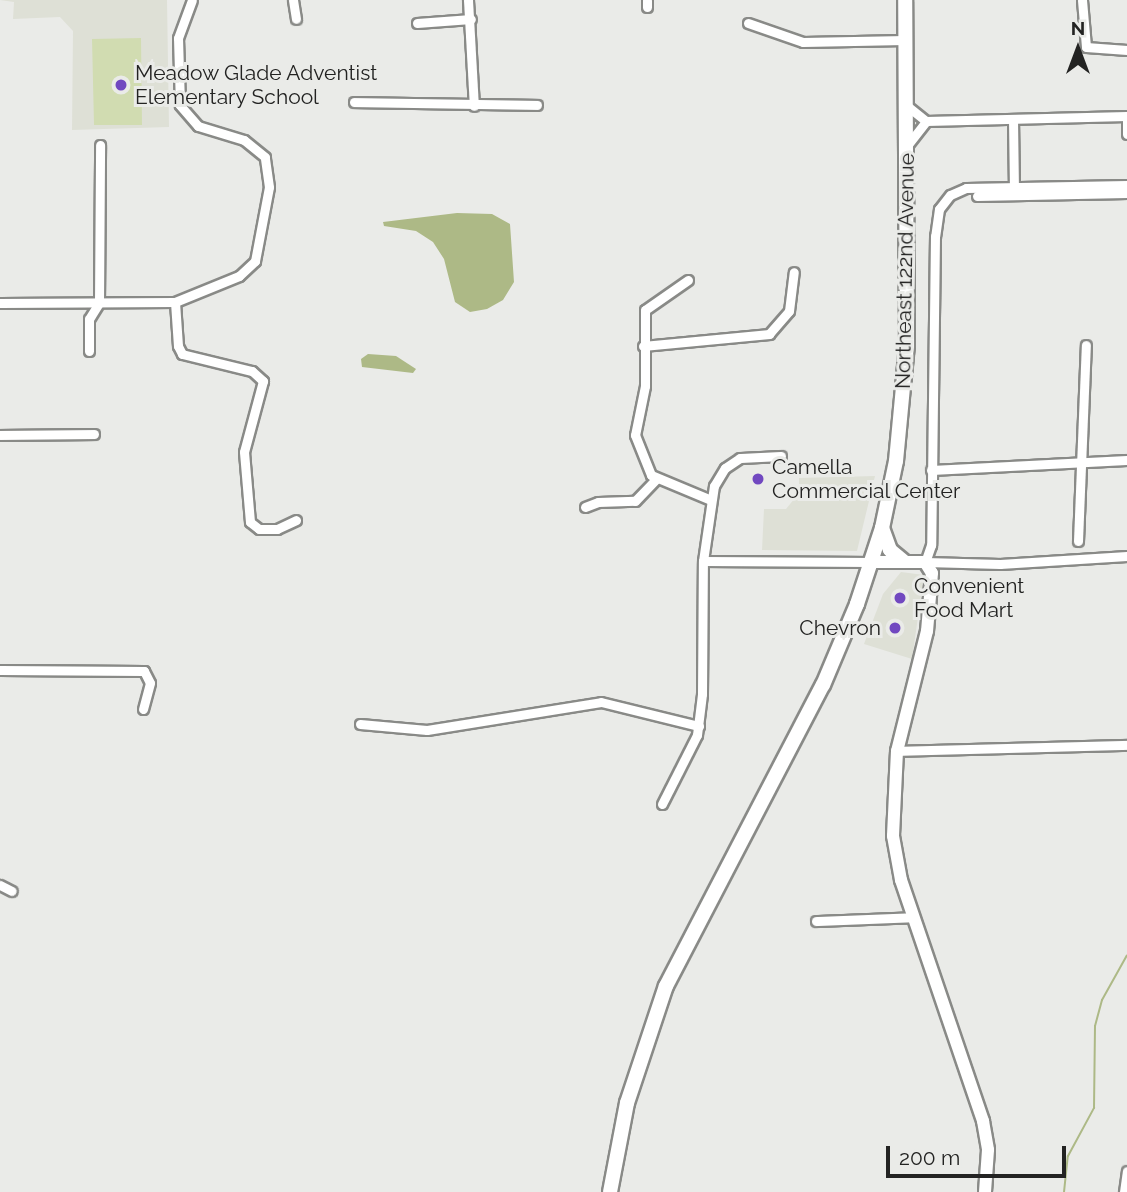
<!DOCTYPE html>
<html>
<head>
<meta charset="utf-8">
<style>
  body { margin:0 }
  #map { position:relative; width:1127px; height:1192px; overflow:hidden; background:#eaebe8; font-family:Raleway,sans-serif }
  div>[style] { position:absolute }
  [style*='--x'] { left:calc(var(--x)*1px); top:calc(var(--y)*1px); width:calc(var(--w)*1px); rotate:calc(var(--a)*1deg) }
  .built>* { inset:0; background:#dee0d6 }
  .green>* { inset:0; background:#d1dcb1 }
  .water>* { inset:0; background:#adb986 }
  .stream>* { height:2px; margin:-1px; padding:0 1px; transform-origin:1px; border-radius:1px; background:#adb986 }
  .roads { filter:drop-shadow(2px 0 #898a87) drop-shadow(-2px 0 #898a87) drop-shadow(0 2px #898a87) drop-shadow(0 -2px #898a87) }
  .minor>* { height:9px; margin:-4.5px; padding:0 4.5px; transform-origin:4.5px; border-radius:4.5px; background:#fff }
  .major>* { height:12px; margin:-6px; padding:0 6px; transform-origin:6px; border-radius:6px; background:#fff }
  .highway>* { height:14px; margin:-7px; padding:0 7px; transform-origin:7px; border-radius:7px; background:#fff }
  .dots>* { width:19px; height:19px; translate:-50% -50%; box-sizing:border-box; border:4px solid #eaebe8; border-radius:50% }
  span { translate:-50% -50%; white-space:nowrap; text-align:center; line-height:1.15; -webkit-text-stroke:6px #eaebe8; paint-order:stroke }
  .poi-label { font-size:21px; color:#232322 }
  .left { translate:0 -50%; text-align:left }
  .right { translate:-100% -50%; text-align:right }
  .street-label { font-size:21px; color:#232322 }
  .north { position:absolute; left:1043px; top:14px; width:70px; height:70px; -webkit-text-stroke:5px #eaebe8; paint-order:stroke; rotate:0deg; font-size:19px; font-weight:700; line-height:28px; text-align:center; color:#232322 }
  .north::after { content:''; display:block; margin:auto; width:24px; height:32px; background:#232322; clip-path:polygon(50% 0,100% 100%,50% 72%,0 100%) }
  .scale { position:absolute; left:886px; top:1146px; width:180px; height:32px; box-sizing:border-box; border:4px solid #232322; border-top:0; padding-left:9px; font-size:21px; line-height:24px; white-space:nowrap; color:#232322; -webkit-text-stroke:5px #eaebe8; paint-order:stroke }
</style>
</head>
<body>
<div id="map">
  <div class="built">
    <i style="clip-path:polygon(0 0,167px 0,169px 127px,72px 130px,73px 31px,60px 17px,13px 19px,14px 2px)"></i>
    <i style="clip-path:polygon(875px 476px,857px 551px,762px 550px,764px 509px,786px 509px,799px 493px,799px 478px)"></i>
    <i style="clip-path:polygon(901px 572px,924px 575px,912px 659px,864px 644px,883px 594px)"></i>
  </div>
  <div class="green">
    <i style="clip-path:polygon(141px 38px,142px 125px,94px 125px,92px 39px)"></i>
  </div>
  <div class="water">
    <i style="clip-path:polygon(457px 213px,492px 214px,510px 224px,514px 282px,503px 300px,487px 309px,470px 312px,455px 302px,444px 259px,433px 242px,416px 231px,384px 226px,383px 222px)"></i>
    <i style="clip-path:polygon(368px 354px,396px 356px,416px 369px,413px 373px,362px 367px,361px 359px)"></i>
  </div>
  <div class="stream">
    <i style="--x:1064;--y:1192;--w:36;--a:-84"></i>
    <i style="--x:1068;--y:1156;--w:55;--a:-61.6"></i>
    <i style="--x:1094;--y:1108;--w:82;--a:-89.3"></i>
    <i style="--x:1095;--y:1026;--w:27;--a:-75"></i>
    <i style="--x:1102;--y:1000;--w:51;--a:-60.9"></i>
  </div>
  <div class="roads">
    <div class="minor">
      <i style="--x:293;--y:0;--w:19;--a:81"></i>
      <i style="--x:468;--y:0;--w:106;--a:86.8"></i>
      <i style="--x:647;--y:0;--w:7;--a:90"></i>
      <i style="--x:1082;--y:0;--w:47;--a:85.1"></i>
      <i style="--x:1086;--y:47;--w:41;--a:4.2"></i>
      <i style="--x:417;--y:23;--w:54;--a:-4.2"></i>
      <i style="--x:748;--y:23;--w:58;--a:19.1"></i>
      <i style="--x:803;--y:42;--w:102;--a:-1.1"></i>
      <i style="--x:354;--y:102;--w:183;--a:0.9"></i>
      <i style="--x:906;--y:105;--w:26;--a:39"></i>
      <i style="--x:926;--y:121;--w:201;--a:-1.4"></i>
      <i style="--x:1127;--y:116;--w:18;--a:90"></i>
      <i style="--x:1013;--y:119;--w:72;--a:89.2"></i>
      <i style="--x:906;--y:147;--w:33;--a:-52"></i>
      <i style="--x:1127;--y:185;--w:161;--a:178.9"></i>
      <i style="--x:966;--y:188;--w:17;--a:156"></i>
      <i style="--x:950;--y:195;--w:18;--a:128"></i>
      <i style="--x:939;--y:209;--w:27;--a:98"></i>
      <i style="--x:935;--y:236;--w:309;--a:90.7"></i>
      <i style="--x:931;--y:545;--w:18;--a:109"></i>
      <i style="--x:925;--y:562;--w:75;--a:1.5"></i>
      <i style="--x:1000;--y:564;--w:127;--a:-3.6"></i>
      <i style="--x:977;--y:196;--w:150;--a:-1.1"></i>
      <i style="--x:688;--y:280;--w:52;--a:145.1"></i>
      <i style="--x:645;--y:310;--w:76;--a:90"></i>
      <i style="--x:645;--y:386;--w:50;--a:101.5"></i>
      <i style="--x:635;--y:435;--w:43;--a:68.2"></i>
      <i style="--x:651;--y:475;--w:65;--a:22.6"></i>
      <i style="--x:175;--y:302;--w:44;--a:86.1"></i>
      <i style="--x:178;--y:346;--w:9;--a:63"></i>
      <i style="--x:182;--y:354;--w:72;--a:13.7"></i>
      <i style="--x:252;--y:371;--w:15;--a:42"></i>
      <i style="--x:263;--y:381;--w:73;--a:105"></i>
      <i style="--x:244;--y:452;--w:70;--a:85.1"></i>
      <i style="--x:250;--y:522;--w:11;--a:38"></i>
      <i style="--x:259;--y:529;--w:18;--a:0"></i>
      <i style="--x:277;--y:529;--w:21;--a:-25"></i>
      <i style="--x:0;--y:303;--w:175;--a:-0.3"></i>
      <i style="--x:175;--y:302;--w:69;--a:-22.1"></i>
      <i style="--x:239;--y:276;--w:22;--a:-43"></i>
      <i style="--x:255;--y:261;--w:75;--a:-79.3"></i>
      <i style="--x:269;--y:187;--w:30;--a:-98"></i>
      <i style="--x:265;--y:157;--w:27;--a:-141"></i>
      <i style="--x:244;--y:140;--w:48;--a:-163.1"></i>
      <i style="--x:198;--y:126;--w:28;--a:-131"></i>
      <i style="--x:180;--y:105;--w:67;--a:-91.7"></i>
      <i style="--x:178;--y:38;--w:40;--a:-69.8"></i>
      <i style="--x:643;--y:346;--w:127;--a:-5.4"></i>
      <i style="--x:769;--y:334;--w:30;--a:-49"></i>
      <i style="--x:789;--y:311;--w:39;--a:-83"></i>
      <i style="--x:89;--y:351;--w:32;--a:-90"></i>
      <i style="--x:89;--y:319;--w:19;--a:-58"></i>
      <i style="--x:99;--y:303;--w:158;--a:-89.6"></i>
      <i style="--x:0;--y:435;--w:94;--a:-0.6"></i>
      <i style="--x:931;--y:470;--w:196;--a:-2.9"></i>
      <i style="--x:585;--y:507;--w:14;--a:-21"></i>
      <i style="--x:598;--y:502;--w:37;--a:-2"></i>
      <i style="--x:635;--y:501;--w:30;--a:-46"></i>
      <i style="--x:1078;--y:541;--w:196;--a:-87.7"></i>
      <i style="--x:703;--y:561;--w:169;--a:0.3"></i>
      <i style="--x:0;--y:670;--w:144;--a:0.4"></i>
      <i style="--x:144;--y:671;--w:13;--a:63"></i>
      <i style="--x:150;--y:683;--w:27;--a:105"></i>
      <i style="--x:360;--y:724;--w:67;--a:5.1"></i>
      <i style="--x:427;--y:730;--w:176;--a:-9.1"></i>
      <i style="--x:601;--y:702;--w:101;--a:13.8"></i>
      <i style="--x:897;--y:751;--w:230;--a:-1.5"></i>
      <i style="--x:662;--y:804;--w:77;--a:-63.1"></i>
      <i style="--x:697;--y:735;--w:41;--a:-83"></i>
      <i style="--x:702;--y:694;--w:133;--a:-89.6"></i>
      <i style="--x:703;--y:561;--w:76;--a:-81.7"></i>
      <i style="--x:714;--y:486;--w:21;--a:-59"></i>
      <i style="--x:725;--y:468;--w:18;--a:-34"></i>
      <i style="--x:740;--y:458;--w:41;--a:-2.8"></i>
      <i style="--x:0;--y:885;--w:13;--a:27"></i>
      <i style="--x:816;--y:921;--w:98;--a:-2.3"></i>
      <i style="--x:1124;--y:1192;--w:21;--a:-82"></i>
    </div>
    <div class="major">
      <i style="--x:872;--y:562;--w:53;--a:0"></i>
      <i style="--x:925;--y:562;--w:13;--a:58"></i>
      <i style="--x:932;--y:573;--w:58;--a:94.9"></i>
      <i style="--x:927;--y:631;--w:124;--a:104"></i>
      <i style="--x:897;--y:751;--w:85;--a:92.7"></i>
      <i style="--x:893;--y:836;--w:45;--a:79.7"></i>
      <i style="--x:901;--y:880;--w:255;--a:71.2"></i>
      <i style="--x:983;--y:1121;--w:29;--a:80"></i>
      <i style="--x:988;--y:1150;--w:42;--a:94.1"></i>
    </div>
    <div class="highway">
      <i style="--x:882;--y:528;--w:23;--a:70"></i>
      <i style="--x:890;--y:550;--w:17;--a:40"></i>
      <i style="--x:610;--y:1192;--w:91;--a:-79.2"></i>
      <i style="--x:627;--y:1103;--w:123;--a:-71.6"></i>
      <i style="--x:666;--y:986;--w:339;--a:-62.5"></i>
      <i style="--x:823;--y:685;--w:88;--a:-67.2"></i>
      <i style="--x:857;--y:604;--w:80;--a:-71.8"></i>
      <i style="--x:882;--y:528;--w:68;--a:-78.2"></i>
      <i style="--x:896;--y:461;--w:117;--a:-84.6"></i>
      <i style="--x:907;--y:345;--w:345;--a:-90.3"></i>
    </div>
  </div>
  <div class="dots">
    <i style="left:121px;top:85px;background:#7148c0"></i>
    <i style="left:758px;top:479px;background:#7148c0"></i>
    <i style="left:900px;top:598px;background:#7148c0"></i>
    <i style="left:895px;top:628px;background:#7148c0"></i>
  </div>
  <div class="poi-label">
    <span class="left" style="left:135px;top:85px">Meadow Glade Adventist<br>Elementary School</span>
    <span class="left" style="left:772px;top:479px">Camella<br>Commercial Center</span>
    <span class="left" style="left:914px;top:598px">Convenient<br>Food Mart</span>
    <span class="right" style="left:881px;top:628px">Chevron</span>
  </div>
  <div class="street-label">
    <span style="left:905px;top:271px;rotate:-89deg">Northeast 122nd Avenue</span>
  </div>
  <div class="north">N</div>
  <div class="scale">200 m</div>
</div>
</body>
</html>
